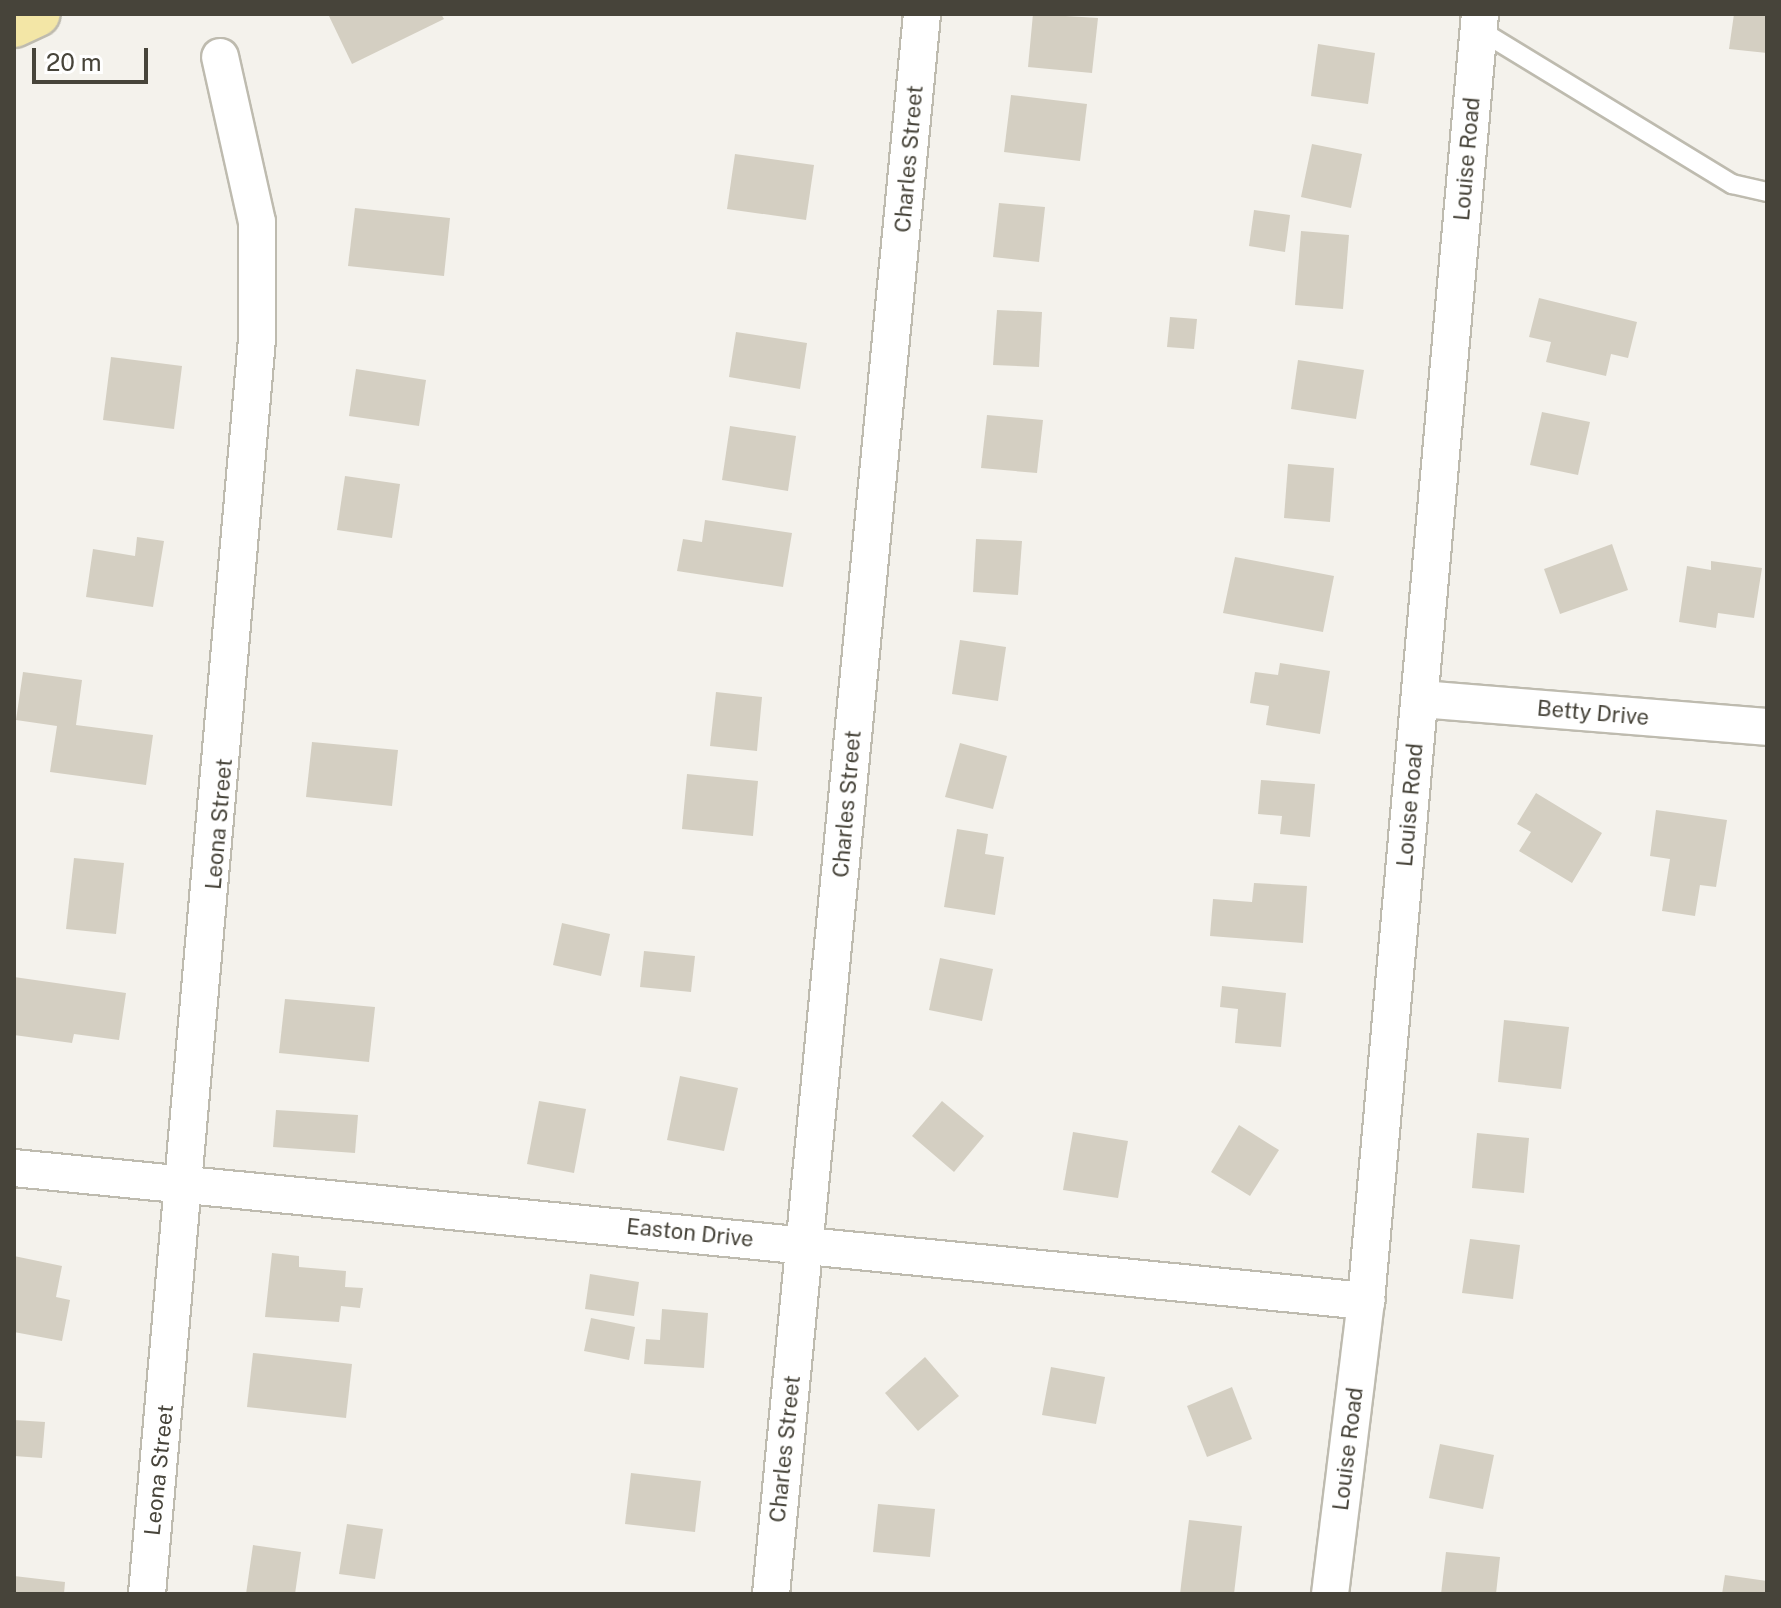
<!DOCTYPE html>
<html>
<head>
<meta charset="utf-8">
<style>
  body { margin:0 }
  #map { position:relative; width:1781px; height:1608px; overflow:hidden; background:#f4f2ec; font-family:"Public Sans",sans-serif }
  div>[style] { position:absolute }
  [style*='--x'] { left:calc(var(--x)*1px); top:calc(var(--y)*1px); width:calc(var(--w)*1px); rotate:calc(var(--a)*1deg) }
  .building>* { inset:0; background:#d4cfc2 }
  .roads { filter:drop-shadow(2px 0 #bebbaf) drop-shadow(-2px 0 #bebbaf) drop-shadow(0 2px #bebbaf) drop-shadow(0 -2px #bebbaf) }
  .lane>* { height:18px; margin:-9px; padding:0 9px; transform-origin:9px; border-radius:9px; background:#fff }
  .street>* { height:36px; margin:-18px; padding:0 18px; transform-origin:18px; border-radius:18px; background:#fff }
  .primary>* { height:44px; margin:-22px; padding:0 22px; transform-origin:22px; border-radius:22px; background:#f3e6a6 }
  span { translate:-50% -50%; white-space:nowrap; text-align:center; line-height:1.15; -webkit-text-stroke:8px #fff; paint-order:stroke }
  .street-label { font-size:22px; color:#47443a }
  .frame { position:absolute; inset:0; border:16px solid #47443a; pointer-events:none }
  .scale { position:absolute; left:32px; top:48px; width:116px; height:36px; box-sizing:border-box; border:4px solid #47443a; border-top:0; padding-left:10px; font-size:24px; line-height:28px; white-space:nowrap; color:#47443a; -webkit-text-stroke:6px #fff; paint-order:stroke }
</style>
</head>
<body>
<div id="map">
  <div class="building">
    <i style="clip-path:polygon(328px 14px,441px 14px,444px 19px,352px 64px)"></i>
    <i style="clip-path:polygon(1033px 14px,1098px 18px,1092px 73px,1028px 67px)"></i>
    <i style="clip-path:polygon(1734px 14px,1767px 14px,1767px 53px,1729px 49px)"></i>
    <i style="clip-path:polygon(1318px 44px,1375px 53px,1368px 104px,1311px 96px)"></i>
    <i style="clip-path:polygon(1011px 95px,1087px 104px,1080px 161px,1004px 152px)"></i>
    <i style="clip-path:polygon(1312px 144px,1362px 154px,1351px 208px,1301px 197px)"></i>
    <i style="clip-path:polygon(735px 154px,814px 165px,806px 220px,727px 209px)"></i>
    <i style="clip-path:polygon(999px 203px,1045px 207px,1039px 262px,993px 257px)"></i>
    <i style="clip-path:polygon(355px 208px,450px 218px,444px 276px,348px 266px)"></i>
    <i style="clip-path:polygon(1254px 210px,1290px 215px,1285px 252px,1249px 246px)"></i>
    <i style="clip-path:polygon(1301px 231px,1349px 235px,1343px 309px,1295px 305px)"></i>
    <i style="clip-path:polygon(1539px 298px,1637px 322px,1628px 358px,1611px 354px,1606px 376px,1546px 362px,1551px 342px,1529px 337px)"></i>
    <i style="clip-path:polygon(997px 310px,1042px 312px,1039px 367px,993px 365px)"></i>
    <i style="clip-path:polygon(1170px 317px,1197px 319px,1194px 349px,1167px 347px)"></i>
    <i style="clip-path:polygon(736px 332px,807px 343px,800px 389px,729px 377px)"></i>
    <i style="clip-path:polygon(111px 357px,182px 366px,174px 429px,103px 420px)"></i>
    <i style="clip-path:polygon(1298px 360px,1364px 370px,1356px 419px,1291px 409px)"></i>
    <i style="clip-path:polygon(356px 369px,426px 380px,419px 426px,349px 416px)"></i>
    <i style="clip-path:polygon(1542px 412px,1590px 422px,1578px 475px,1530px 465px)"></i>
    <i style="clip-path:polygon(987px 415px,1043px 420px,1037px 473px,981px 468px)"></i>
    <i style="clip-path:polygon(730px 426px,796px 436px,788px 491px,722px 480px)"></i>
    <i style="clip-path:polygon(1288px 464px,1334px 468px,1330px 522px,1284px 518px)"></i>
    <i style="clip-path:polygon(345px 476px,400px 484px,392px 538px,337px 530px)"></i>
    <i style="clip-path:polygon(705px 520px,792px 533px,783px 587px,677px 571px,683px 539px,702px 542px)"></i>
    <i style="clip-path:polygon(137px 537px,164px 541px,153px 607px,86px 597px,93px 549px,135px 556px)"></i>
    <i style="clip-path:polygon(976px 539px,1022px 541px,1018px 595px,973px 592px)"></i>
    <i style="clip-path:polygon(1612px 544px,1628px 590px,1560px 614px,1544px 569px)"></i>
    <i style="clip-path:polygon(1235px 557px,1334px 576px,1323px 632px,1223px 613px)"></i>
    <i style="clip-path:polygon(1711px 561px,1762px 568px,1754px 618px,1718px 613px,1716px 628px,1679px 622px,1687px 566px,1711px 570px)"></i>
    <i style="clip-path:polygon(960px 640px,1006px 647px,998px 701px,952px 694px)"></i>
    <i style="clip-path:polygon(1280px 663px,1330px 671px,1320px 734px,1266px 725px,1269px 706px,1250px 703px,1255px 672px,1278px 675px)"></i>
    <i style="clip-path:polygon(23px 672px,82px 680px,76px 725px,153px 735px,146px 785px,50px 772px,57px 726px,16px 720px)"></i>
    <i style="clip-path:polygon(716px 692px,762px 697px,757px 751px,710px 746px)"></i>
    <i style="clip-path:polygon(312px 742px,398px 750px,392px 806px,306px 797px)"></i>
    <i style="clip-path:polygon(960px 743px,1007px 756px,993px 809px,945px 797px)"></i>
    <i style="clip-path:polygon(687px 774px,758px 781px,753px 836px,682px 829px)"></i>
    <i style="clip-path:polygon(1261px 780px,1315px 784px,1310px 837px,1280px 834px,1282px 816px,1258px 814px)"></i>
    <i style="clip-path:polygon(1536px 793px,1602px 833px,1572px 883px,1519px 851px,1531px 832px,1517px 824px)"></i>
    <i style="clip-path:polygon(1656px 810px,1727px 820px,1716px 887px,1700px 885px,1695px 916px,1662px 911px,1670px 859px,1650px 856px)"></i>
    <i style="clip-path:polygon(957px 829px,988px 834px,985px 854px,1004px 857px,995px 915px,944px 907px)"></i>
    <i style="clip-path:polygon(74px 858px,124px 863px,116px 934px,66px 929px)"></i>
    <i style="clip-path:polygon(1254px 883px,1307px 886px,1303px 943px,1210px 936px,1213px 899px,1252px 902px)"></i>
    <i style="clip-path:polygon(562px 923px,610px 934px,601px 976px,553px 965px)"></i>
    <i style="clip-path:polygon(644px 951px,695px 956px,691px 992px,640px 987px)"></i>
    <i style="clip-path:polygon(940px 958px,993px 969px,982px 1021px,929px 1010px)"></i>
    <i style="clip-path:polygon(14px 977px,126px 993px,119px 1040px,74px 1034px,72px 1043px,14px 1035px)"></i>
    <i style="clip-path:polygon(1222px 986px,1286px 993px,1281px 1047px,1235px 1043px,1238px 1009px,1220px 1007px)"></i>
    <i style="clip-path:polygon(285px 999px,375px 1007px,369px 1062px,279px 1053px)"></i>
    <i style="clip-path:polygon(1504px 1020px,1569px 1027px,1561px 1089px,1498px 1082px)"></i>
    <i style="clip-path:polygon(680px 1076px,738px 1088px,724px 1151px,667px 1140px)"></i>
    <i style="clip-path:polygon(539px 1101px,586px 1109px,574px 1173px,527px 1164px)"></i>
    <i style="clip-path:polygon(942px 1101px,984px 1136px,954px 1172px,912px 1136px)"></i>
    <i style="clip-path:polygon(276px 1110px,358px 1115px,355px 1153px,273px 1147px)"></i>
    <i style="clip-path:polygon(1239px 1125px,1279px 1150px,1250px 1196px,1211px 1172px)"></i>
    <i style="clip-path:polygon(1073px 1132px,1128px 1141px,1118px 1198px,1063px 1190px)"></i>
    <i style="clip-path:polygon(1477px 1133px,1529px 1138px,1524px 1193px,1472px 1188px)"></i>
    <i style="clip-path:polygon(1470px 1239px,1520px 1245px,1513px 1299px,1462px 1293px)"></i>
    <i style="clip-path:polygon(272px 1253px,299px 1256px,299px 1267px,346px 1271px,345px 1287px,363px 1288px,360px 1308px,341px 1306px,339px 1322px,265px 1317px)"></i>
    <i style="clip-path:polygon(14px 1256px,62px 1266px,56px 1297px,70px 1300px,62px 1341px,14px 1332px)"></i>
    <i style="clip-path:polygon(590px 1274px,639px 1282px,634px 1316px,585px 1309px)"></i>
    <i style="clip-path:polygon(662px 1309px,708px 1313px,704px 1368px,644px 1364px,646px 1339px,660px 1340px)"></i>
    <i style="clip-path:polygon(591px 1318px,635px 1327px,629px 1360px,584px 1351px)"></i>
    <i style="clip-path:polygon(253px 1353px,352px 1364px,346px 1418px,247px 1407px)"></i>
    <i style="clip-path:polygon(925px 1357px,959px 1396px,918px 1431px,885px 1393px)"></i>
    <i style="clip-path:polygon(1051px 1367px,1105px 1377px,1096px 1424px,1042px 1415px)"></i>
    <i style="clip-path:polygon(1232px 1387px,1252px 1439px,1207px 1457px,1187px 1406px)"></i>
    <i style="clip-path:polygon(14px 1420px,45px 1422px,42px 1458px,14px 1456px)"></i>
    <i style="clip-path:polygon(1440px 1444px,1494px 1455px,1483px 1509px,1429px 1498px)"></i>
    <i style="clip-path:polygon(631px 1473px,701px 1481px,695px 1532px,625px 1524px)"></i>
    <i style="clip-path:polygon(878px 1504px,935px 1509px,930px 1557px,873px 1552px)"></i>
    <i style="clip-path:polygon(1189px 1520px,1242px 1526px,1234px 1594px,1180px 1594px)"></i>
    <i style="clip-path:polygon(347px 1524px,383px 1529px,375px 1579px,339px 1574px)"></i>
    <i style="clip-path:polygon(253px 1545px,301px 1552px,295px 1594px,246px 1594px)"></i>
    <i style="clip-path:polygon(1446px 1552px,1500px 1557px,1496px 1594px,1441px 1594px)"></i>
    <i style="clip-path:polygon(1725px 1575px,1767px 1581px,1767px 1594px,1722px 1594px)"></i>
    <i style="clip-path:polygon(14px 1576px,65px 1582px,64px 1594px,14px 1594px)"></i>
  </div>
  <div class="roads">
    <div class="lane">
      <i style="--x:1478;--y:29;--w:298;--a:31.4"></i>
      <i style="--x:1732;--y:184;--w:36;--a:13"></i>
    </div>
    <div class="street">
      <i style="--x:1420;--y:699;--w:348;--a:4.6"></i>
      <i style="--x:14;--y:1168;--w:1359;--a:5.62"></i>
      <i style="--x:147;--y:1594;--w:1260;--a:-84.99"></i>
      <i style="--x:257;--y:339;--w:117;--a:-90"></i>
      <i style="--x:257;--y:222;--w:169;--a:-102.6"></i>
      <i style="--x:771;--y:1594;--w:1587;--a:-84.54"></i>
      <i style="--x:1330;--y:1594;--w:295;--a:-83"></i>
      <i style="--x:1366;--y:1301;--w:1292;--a:-84.94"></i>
    </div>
    <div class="primary">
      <i style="--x:14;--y:25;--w:26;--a:-25"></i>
    </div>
  </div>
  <div class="street-label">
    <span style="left:909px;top:159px;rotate:-85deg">Charles Street</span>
    <span style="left:1467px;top:159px;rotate:-85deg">Louise Road</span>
    <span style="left:1593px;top:713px;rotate:5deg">Betty Drive</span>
    <span style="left:847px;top:804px;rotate:-85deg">Charles Street</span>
    <span style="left:1410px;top:805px;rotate:-85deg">Louise Road</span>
    <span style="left:219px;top:824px;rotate:-85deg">Leona Street</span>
    <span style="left:690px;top:1233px;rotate:6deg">Easton Drive</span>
    <span style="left:785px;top:1449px;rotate:-84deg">Charles Street</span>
    <span style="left:1348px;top:1449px;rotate:-83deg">Louise Road</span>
    <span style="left:159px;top:1470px;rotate:-84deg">Leona Street</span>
  </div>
  <div class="frame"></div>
  <div class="scale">20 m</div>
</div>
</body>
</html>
